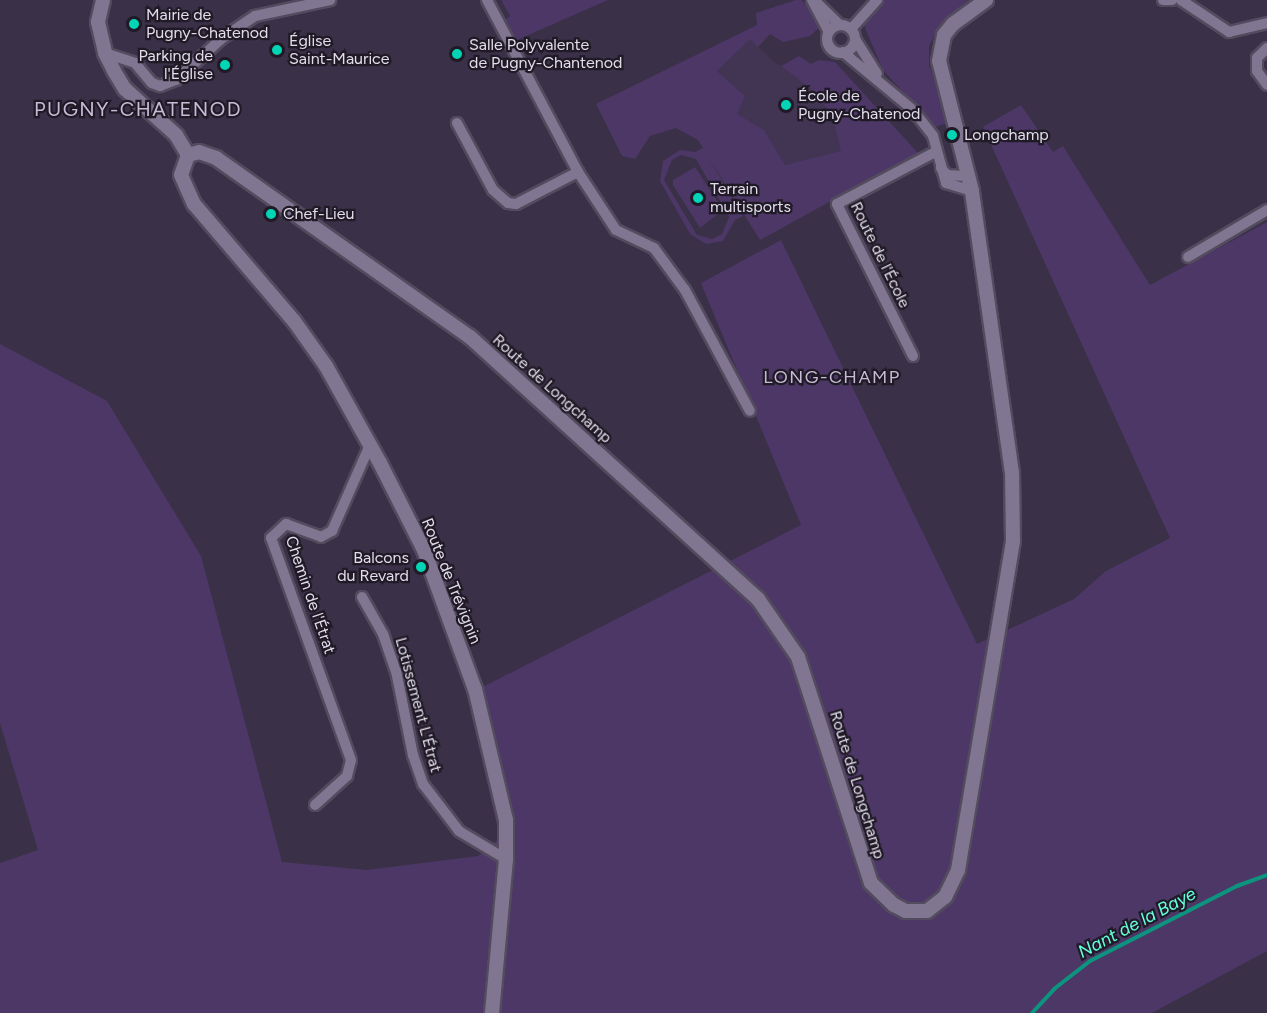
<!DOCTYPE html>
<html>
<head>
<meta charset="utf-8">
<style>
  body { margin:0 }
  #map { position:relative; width:1267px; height:1013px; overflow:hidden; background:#3a3047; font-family:Figtree,sans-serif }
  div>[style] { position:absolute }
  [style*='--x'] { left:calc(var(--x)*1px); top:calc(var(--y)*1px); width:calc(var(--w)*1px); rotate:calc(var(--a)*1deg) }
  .built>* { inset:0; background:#423553 }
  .green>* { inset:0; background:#4c3766 }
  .stream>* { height:4px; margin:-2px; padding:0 2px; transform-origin:2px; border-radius:2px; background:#0d947f }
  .roads { filter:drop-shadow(2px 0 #534b5e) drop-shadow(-2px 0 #534b5e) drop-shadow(0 2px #534b5e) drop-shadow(0 -2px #534b5e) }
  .minor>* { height:10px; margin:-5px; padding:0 5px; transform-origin:5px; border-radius:5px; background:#817691 }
  .minor>.ring { margin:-5px; padding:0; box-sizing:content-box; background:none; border:10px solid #817691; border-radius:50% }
  .tertiary>* { height:14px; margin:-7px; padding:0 7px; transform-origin:7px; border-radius:7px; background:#817691 }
  .dots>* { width:16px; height:16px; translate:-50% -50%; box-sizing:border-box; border:3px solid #1f1a25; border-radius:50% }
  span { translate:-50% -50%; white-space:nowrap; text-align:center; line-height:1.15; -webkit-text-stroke:4.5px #1f1a25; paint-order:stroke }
  .poi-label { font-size:16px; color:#e2dceb }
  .left { translate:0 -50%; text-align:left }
  .right { translate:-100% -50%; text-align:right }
  .street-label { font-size:16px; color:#e2dceb }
  .neighbourhood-label { font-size:18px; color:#c7bbd8; letter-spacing:1.5px }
  .water-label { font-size:18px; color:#64ffe0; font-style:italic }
  .quarter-label { font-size:20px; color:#c7bbd8; letter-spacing:1.5px }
</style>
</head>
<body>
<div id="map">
  <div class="built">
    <i style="clip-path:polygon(750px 38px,773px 61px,824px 95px,853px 148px,785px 165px,764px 130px,737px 114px,744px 96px,717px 71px)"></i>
  </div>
  <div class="green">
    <i style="clip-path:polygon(501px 0,608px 0,517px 40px,505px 20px,510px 16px)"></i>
    <i style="clip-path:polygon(evenodd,796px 0,801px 0,820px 16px,819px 28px,810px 36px,783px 42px,770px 34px,758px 47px,750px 39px,717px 71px,745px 96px,737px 114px,764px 130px,785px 165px,841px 151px,834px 121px,822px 101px,813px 90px,781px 66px,799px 56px,811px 64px,819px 60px,835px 62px,918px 153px,760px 240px,707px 155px,743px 216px,735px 220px,723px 241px,706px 244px,690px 234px,660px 181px,663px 161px,680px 150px,695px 152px,703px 148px,698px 140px,676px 128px,650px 136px,635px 159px,622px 156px,596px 104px,757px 25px,756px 13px,796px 0,681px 155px,696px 159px,729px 217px,722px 234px,712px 239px,697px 235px,664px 180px,672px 160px,681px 155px)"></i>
    <i style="clip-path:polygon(882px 0,968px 0,938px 28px,929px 46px,929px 65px,951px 122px,935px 127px,883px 70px,863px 23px)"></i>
    <i style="clip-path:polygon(1021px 105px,1053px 152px,1063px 146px,1150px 285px,1267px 222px,1267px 951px,1152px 1013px,0 1013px,0 863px,38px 850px,0 723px,0 344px,107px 401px,201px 556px,282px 862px,367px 870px,478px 856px,500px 838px,467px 695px,801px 525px,701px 283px,781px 240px,977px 644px,1074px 599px,1106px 571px,1170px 538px,983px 127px)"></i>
    <i style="clip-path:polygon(695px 167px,723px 210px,700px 228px,673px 185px,673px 180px)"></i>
  </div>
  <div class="stream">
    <i style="--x:1032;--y:1013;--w:33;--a:-47"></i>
    <i style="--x:1054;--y:989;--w:46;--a:-37.9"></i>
    <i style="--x:1090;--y:961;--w:165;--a:-27"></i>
    <i style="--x:1237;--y:886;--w:32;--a:-20"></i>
  </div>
  <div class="roads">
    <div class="minor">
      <i style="--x:487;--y:0;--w:195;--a:62.1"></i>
      <i style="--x:578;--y:172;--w:69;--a:56.8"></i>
      <i style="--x:616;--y:230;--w:42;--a:25.3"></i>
      <i style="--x:654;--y:248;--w:52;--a:53.6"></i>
      <i style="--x:685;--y:290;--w:137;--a:61.8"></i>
      <i style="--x:812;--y:0;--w:36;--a:62"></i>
      <i style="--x:814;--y:0;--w:36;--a:44"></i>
      <i style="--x:1163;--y:0;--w:9;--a:0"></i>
      <i style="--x:1181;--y:0;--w:58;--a:33.7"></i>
      <i style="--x:1229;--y:32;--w:39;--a:-13"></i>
      <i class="ring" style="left:827px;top:25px;width:18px;height:18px"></i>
      <i style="--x:851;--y:29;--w:39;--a:-48"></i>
      <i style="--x:855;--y:39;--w:41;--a:57.8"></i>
      <i style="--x:1267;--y:48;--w:14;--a:135"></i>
      <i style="--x:1257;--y:58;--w:13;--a:90"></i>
      <i style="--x:1257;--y:71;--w:17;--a:54"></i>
      <i style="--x:843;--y:52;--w:91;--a:39.6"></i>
      <i style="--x:913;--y:110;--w:33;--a:52"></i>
      <i style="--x:933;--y:136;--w:49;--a:74.5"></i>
      <i style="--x:946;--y:183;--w:27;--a:17"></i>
      <i style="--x:105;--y:53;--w:32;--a:18"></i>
      <i style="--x:135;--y:63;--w:26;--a:50"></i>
      <i style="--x:152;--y:83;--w:9;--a:21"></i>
      <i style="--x:160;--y:86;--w:17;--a:-21"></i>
      <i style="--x:176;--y:80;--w:61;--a:-42.3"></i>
      <i style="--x:221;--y:39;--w:41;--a:-34.1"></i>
      <i style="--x:255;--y:16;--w:77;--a:-12"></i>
      <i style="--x:457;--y:123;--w:76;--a:61.8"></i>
      <i style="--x:493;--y:190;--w:20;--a:41"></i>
      <i style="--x:508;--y:203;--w:8;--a:7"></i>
      <i style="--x:516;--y:204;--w:70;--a:-27.3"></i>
      <i style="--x:941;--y:168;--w:9;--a:49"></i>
      <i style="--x:947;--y:175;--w:22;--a:3"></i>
      <i style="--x:1188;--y:257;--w:92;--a:-30.7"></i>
      <i style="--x:913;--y:356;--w:170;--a:-116.6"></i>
      <i style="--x:837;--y:204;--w:113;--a:-27.9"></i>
      <i style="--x:362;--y:597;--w:43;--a:60.4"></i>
      <i style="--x:383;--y:634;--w:39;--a:71"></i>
      <i style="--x:396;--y:671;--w:86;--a:78.6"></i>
      <i style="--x:413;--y:755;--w:31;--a:71"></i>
      <i style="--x:423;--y:784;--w:59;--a:52.5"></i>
      <i style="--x:459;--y:831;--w:55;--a:30.8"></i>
      <i style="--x:315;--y:805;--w:43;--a:-42.2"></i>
      <i style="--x:347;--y:776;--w:16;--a:-76"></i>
      <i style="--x:351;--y:760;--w:236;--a:-109.8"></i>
      <i style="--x:271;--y:538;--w:21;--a:-43"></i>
      <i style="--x:286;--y:524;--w:37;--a:20"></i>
      <i style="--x:321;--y:537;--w:13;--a:-29"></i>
      <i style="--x:332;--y:531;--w:94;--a:-66.2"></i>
    </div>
    <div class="tertiary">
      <i style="--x:103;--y:0;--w:23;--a:103"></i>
      <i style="--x:98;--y:22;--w:32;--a:77"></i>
      <i style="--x:105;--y:53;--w:20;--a:63"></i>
      <i style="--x:114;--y:71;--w:21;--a:59"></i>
      <i style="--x:125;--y:89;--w:69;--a:42"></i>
      <i style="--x:176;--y:135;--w:23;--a:59"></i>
      <i style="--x:188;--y:155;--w:11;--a:-15"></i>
      <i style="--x:199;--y:152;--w:18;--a:19"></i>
      <i style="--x:216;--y:158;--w:311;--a:35.2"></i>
      <i style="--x:470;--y:337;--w:389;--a:42.3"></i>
      <i style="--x:758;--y:599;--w:70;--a:55.4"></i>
      <i style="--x:798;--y:657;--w:237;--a:72.1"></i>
      <i style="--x:871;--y:883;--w:32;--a:44"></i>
      <i style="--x:894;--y:905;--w:13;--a:27"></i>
      <i style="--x:906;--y:911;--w:21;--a:0"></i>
      <i style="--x:927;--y:911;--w:23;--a:-38"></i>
      <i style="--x:945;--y:897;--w:30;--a:-64"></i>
      <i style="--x:958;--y:870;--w:334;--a:-80.5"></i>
      <i style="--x:1013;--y:541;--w:68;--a:-90.8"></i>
      <i style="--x:1012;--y:473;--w:285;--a:-98.1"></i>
      <i style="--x:972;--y:191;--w:134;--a:-104.2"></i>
      <i style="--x:939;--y:61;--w:26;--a:-79"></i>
      <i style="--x:944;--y:35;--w:14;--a:-51"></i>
      <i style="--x:953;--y:24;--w:41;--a:-36"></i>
      <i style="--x:188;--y:155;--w:21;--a:109"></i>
      <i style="--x:181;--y:175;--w:32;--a:66"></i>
      <i style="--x:194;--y:204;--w:154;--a:49.5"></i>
      <i style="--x:294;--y:321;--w:55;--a:54.6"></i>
      <i style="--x:326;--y:366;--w:111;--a:60.9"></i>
      <i style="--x:380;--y:463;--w:97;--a:63.2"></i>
      <i style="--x:424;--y:550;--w:148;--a:69.9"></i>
      <i style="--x:475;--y:689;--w:135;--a:76.7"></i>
      <i style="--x:506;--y:820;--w:39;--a:90"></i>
      <i style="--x:506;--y:859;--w:155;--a:95.2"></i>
    </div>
  </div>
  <div class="dots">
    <i style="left:134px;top:24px;background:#01d5b6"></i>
    <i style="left:277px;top:50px;background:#01d5b6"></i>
    <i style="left:457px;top:54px;background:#01d5b6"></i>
    <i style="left:225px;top:65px;background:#01d5b6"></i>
    <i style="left:786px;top:105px;background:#01d5b6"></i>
    <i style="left:952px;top:135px;background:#01d5b6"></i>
    <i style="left:698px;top:198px;background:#01d5b6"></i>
    <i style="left:271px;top:214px;background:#01d5b6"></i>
    <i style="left:421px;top:567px;background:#01d5b6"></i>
  </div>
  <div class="poi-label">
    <span class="left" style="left:146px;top:24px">Mairie de<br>Pugny-Chatenod</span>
    <span class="left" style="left:289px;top:50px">Église<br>Saint-Maurice</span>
    <span class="left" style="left:469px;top:54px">Salle Polyvalente<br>de Pugny-Chantenod</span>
    <span class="right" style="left:213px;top:65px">Parking de<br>l'Église</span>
    <span class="left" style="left:798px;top:105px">École de<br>Pugny-Chatenod</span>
    <span class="left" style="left:964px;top:135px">Longchamp</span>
    <span class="left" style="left:710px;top:198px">Terrain<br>multisports</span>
    <span class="left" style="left:283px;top:214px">Chef-Lieu</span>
    <span class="right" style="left:409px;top:567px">Balcons<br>du Revard</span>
  </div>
  <div class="street-label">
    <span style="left:880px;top:255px;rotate:64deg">Route de l'École</span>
    <span style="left:552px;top:389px;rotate:42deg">Route de Longchamp</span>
    <span style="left:451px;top:581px;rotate:68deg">Route de Trévignin</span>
    <span style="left:310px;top:595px;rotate:71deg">Chemin de l'Étrat</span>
    <span style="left:418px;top:705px;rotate:75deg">Lotissement L'Étrat</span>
    <span style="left:857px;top:785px;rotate:73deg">Route de Longchamp</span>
  </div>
  <div class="neighbourhood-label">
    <span style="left:832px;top:377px">LONG-CHAMP</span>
  </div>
  <div class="water-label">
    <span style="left:1137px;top:923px;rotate:-28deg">Nant de la Baye</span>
  </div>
  <div class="quarter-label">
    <span style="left:138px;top:109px">PUGNY-CHATENOD</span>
  </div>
</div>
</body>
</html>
